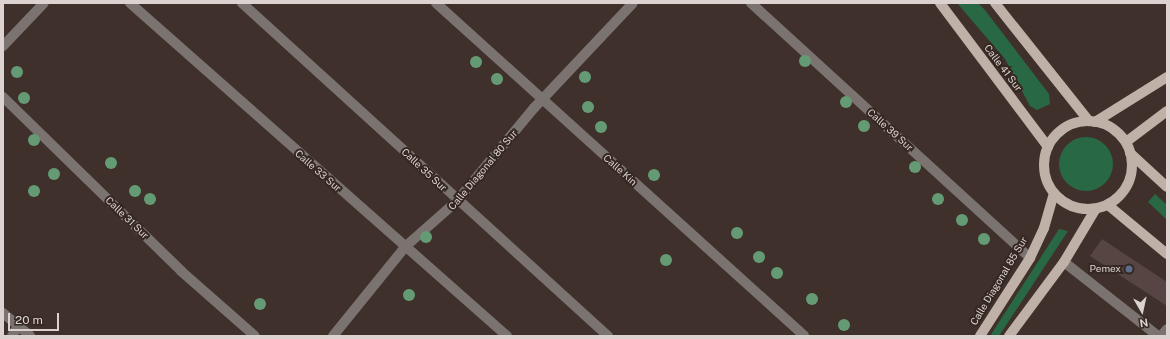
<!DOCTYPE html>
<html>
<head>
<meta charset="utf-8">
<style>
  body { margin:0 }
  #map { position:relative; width:1170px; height:339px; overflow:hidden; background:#3f302b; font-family:"Public Sans",sans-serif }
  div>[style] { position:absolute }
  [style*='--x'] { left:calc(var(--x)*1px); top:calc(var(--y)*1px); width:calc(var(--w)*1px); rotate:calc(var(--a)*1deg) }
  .green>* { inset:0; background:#296844 }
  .round { border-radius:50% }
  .building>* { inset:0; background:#564543 }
  .minor>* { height:10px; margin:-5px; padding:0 5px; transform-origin:5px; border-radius:5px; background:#7a736f }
  .major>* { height:10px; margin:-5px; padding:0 5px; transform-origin:5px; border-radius:5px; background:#bfb1a8 }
  .major>.ring { margin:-5px; padding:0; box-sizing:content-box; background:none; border:10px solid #bfb1a8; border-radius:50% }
  .trees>* { width:12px; height:12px; margin:-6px; border-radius:50%; background:#659b74 }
  .dots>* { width:11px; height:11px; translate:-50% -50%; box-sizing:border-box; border:2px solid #352721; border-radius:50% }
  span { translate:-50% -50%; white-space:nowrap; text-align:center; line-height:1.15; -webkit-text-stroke:4px #352721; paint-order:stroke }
  .street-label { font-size:10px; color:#dcd2cf }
  .poi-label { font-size:10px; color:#dcd2cf }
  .right { translate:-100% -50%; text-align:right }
  .frame { position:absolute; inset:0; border:4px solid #dcd2cf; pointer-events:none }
  .north { position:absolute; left:1122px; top:291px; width:40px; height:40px; -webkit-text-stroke:3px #352721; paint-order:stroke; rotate:171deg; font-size:11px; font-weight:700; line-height:16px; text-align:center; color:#dcd2cf }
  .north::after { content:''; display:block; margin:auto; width:14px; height:18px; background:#dcd2cf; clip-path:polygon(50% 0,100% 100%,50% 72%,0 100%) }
  .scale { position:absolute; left:8px; top:313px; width:51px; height:18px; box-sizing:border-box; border:2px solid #dcd2cf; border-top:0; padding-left:5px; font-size:12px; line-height:14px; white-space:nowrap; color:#dcd2cf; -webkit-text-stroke:3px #352721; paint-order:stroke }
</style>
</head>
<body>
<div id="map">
  <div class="green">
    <i style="clip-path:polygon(957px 3px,978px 3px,985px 10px,1049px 94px,1050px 104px,1037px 110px,1030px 106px,1005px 59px)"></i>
    <i class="round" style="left:1059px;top:137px;width:54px;height:54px"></i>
    <i style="clip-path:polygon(1155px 194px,1167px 205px,1167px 220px,1148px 202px)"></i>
    <i style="clip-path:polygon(1059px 229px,1068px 231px,999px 336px,990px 336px)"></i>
  </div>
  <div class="building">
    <i style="clip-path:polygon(1102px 239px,1167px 282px,1167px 306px,1090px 256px)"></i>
  </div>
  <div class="minor">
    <i style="--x:130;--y:3;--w:503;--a:41.45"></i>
    <i style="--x:242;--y:3;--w:495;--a:42.3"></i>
    <i style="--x:436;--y:3;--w:496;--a:42.1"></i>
    <i style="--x:751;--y:3;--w:378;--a:42.4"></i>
    <i style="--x:3;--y:46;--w:59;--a:-46.4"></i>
    <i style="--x:3;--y:97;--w:249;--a:44.3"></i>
    <i style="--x:181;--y:271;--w:98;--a:41.3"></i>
    <i style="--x:1064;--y:262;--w:120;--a:38.2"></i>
    <i style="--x:3;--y:313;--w:35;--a:40"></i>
    <i style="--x:12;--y:336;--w:12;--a:-59"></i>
    <i style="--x:333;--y:336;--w:116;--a:-51"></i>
    <i style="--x:406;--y:246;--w:68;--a:-41.4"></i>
    <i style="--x:457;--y:201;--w:121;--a:-50.4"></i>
    <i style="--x:534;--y:108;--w:144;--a:-46.7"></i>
    <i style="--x:1161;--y:336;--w:9;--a:-49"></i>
  </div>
  <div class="major">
    <i style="--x:940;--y:3;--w:180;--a:53.1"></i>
    <i style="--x:995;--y:3;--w:151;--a:51.5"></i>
    <i class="ring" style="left:1044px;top:121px;width:78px;height:78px"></i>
    <i style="--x:1095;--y:122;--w:85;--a:-32"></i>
    <i style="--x:1126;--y:142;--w:51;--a:-37.1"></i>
    <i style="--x:1130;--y:153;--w:50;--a:42.6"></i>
    <i style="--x:1108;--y:205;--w:77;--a:39.7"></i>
    <i style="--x:980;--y:336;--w:93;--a:-57.3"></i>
    <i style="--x:1030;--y:258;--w:33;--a:-65"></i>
    <i style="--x:1044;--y:228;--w:35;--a:-74"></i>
    <i style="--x:1009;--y:336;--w:92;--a:-53.4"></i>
    <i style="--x:1064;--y:262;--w:61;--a:-59.2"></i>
  </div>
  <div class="trees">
    <i style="left:805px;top:61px"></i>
    <i style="left:476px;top:62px"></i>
    <i style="left:17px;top:72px"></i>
    <i style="left:585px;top:77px"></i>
    <i style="left:497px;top:79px"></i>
    <i style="left:24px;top:98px"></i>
    <i style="left:846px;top:102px"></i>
    <i style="left:588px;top:107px"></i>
    <i style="left:864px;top:126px"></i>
    <i style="left:601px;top:127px"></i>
    <i style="left:34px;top:140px"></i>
    <i style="left:111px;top:163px"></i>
    <i style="left:915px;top:167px"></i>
    <i style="left:54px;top:174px"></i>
    <i style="left:654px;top:175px"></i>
    <i style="left:34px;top:191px"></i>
    <i style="left:135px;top:191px"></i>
    <i style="left:150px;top:199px"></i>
    <i style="left:938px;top:199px"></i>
    <i style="left:962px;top:220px"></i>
    <i style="left:737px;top:233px"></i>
    <i style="left:426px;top:237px"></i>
    <i style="left:984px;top:239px"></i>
    <i style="left:759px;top:257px"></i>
    <i style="left:666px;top:260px"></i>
    <i style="left:777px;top:273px"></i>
    <i style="left:409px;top:295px"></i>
    <i style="left:812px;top:299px"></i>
    <i style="left:260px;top:304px"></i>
    <i style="left:844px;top:325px"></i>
  </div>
  <div class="dots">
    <i style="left:1129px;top:269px;background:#5c6f8a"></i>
  </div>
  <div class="street-label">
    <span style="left:1003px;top:68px;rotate:53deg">Calle 41 Sur</span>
    <span style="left:890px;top:130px;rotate:42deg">Calle 39 Sur</span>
    <span style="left:424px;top:170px;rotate:43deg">Calle 35 Sur</span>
    <span style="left:483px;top:170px;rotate:-50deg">Calle Diagonal 80 Sur</span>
    <span style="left:620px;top:170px;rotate:42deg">Calle Kin</span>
    <span style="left:318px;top:171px;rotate:41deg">Calle 33 Sur</span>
    <span style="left:127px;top:218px;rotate:44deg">Calle 31 Sur</span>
    <span style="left:999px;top:281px;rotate:-59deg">Calle Diagonal 85 Sur</span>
  </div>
  <div class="poi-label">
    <span class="right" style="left:1121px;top:269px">Pemex</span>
  </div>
  <div class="frame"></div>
  <div class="north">N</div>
  <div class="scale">20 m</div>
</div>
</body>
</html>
